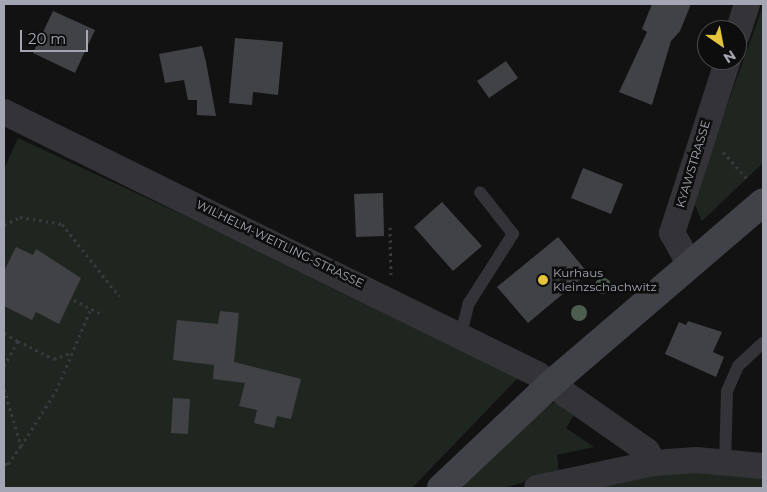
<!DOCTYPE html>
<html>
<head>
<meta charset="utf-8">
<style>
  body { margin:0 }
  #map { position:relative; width:767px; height:492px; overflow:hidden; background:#121213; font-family:Montserrat,sans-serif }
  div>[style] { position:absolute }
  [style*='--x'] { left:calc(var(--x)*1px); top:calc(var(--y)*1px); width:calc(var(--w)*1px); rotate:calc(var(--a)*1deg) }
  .green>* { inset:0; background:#1f2620 }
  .building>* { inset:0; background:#414246 }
  .path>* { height:3px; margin-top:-1.5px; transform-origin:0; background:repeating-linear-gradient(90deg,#393a3f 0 2.5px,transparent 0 6.5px) }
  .lane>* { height:12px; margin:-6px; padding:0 6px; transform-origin:6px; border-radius:6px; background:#333338 }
  .street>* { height:26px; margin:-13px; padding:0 13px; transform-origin:13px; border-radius:13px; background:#333338 }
  .secondary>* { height:28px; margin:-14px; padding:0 14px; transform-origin:14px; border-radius:14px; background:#414248 }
  .trees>* { width:16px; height:16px; margin:-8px; border-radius:50%; background:#4d5e51 }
  .dots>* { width:14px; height:14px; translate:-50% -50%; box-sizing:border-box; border:2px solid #0d0d0e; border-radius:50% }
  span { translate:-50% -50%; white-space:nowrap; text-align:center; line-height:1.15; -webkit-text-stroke:5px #0d0d0e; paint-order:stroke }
  .street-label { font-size:12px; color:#a4a7b3 }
  .poi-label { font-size:12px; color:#a4a7b3 }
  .left { translate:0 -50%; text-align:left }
  .frame { position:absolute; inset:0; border:5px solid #a4a7b3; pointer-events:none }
  .north { position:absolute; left:697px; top:20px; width:50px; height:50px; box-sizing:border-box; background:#0d0d0e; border:1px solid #494b50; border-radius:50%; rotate:147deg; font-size:14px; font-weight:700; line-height:20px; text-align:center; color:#a4a7b3 }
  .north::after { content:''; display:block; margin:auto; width:18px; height:22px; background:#e4c43a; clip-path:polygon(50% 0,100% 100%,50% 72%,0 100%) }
  .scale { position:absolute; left:20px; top:30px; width:68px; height:22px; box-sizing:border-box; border:2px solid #a4a7b3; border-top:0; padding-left:6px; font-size:15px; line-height:18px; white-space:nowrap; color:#a4a7b3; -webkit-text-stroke:4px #0d0d0e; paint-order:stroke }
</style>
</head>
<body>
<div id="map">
  <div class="green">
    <i style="clip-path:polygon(763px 6px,763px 163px,702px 221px,693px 200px)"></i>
    <i style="clip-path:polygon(18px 138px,282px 261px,518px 378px,412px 488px,4px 488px,4px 169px)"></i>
    <i style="clip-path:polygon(562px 401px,576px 412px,566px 428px,594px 447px,557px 455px,559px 473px,503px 488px,464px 488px,465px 479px,550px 404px)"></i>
    <i style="clip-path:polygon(666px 469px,763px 475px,763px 488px,566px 488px)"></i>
  </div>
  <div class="building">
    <i style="clip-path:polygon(652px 4px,691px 4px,680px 31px,671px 41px,652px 105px,619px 92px,647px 32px,642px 29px)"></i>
    <i style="clip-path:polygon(53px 11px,95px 30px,75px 73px,33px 53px)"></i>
    <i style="clip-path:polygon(235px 38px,283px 42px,278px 95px,253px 92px,252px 105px,229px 103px)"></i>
    <i style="clip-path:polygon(202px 46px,206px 62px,216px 116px,197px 115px,197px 100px,188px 100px,184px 80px,165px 83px,159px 54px)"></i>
    <i style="clip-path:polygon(506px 61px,518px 78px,489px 98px,477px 81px)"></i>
    <i style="clip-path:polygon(583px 168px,623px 184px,611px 214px,571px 198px)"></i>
    <i style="clip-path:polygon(383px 193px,384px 236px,356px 237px,354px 194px)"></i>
    <i style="clip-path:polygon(442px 202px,482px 246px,453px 271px,414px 227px)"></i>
    <i style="clip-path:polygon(558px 237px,588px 273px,528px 323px,497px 287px)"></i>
    <i style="clip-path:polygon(16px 247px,33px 255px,36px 249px,81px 278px,59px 324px,36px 312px,32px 320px,4px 306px,4px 271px)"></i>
    <i style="clip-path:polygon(220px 311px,239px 313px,234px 362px,301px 379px,291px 419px,277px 416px,274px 428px,254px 423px,257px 410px,239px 406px,245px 383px,213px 379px,214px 365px,173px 360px,177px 320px,218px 324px)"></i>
    <i style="clip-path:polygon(688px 321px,722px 332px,713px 352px,724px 357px,716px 377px,665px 354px,679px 322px,686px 325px)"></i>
    <i style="clip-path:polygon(173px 398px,190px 399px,188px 434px,171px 433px)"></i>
  </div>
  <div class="path">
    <i style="--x:723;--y:152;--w:39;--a:48"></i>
    <i style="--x:4;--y:225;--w:18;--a:-27"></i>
    <i style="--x:20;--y:217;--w:43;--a:9.5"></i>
    <i style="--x:62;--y:224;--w:92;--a:51.6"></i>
    <i style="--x:390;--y:227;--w:50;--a:88.9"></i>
    <i style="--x:74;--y:300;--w:31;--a:27"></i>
    <i style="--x:4;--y:333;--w:16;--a:30"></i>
    <i style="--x:4;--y:366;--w:29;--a:-61"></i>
    <i style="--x:18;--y:341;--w:40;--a:26.6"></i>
    <i style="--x:54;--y:359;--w:17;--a:-21"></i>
    <i style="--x:4;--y:389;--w:59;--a:73.4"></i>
    <i style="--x:21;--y:446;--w:24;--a:126"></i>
    <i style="--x:7;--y:465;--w:4;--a:-135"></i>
    <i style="--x:21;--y:446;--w:65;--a:-57.5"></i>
    <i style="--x:56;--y:391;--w:90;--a:-67.1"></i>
  </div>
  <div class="lane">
    <i style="--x:461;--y:334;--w:32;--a:-76"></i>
    <i style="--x:469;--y:303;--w:82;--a:-57.5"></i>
    <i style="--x:513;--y:234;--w:53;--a:-128.2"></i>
    <i style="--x:725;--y:463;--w:72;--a:-88.4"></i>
    <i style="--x:727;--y:391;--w:27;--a:-66"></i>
    <i style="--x:738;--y:366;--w:34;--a:-43"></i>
  </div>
  <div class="street">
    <i style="--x:737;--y:35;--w:33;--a:-72"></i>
    <i style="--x:4;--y:112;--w:594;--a:26.18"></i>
    <i style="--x:537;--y:374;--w:134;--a:35"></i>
    <i style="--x:647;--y:451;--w:14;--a:60"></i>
    <i style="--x:690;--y:265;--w:37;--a:-119"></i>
    <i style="--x:672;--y:233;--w:182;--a:-72.1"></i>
    <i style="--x:537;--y:488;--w:120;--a:-12.1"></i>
    <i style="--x:654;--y:463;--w:42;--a:-4.1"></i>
    <i style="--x:696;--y:460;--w:67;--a:5.1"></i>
  </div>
  <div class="secondary">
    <i style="--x:441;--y:488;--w:151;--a:-43.4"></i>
    <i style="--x:551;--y:384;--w:279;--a:-40.6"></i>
  </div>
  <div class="trees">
    <i style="left:603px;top:286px"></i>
    <i style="left:579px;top:313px"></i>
  </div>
  <div class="dots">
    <i style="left:543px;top:280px;background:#e4c43a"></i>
  </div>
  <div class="street-label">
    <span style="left:693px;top:164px;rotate:-73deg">KYAWSTRASSE</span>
    <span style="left:280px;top:244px;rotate:26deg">WILHELM-WEITLING-STRASSE</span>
  </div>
  <div class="poi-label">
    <span class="left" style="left:553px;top:280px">Kurhaus<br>Kleinzschachwitz</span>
  </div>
  <div class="frame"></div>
  <div class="north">N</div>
  <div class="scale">20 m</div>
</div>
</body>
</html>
